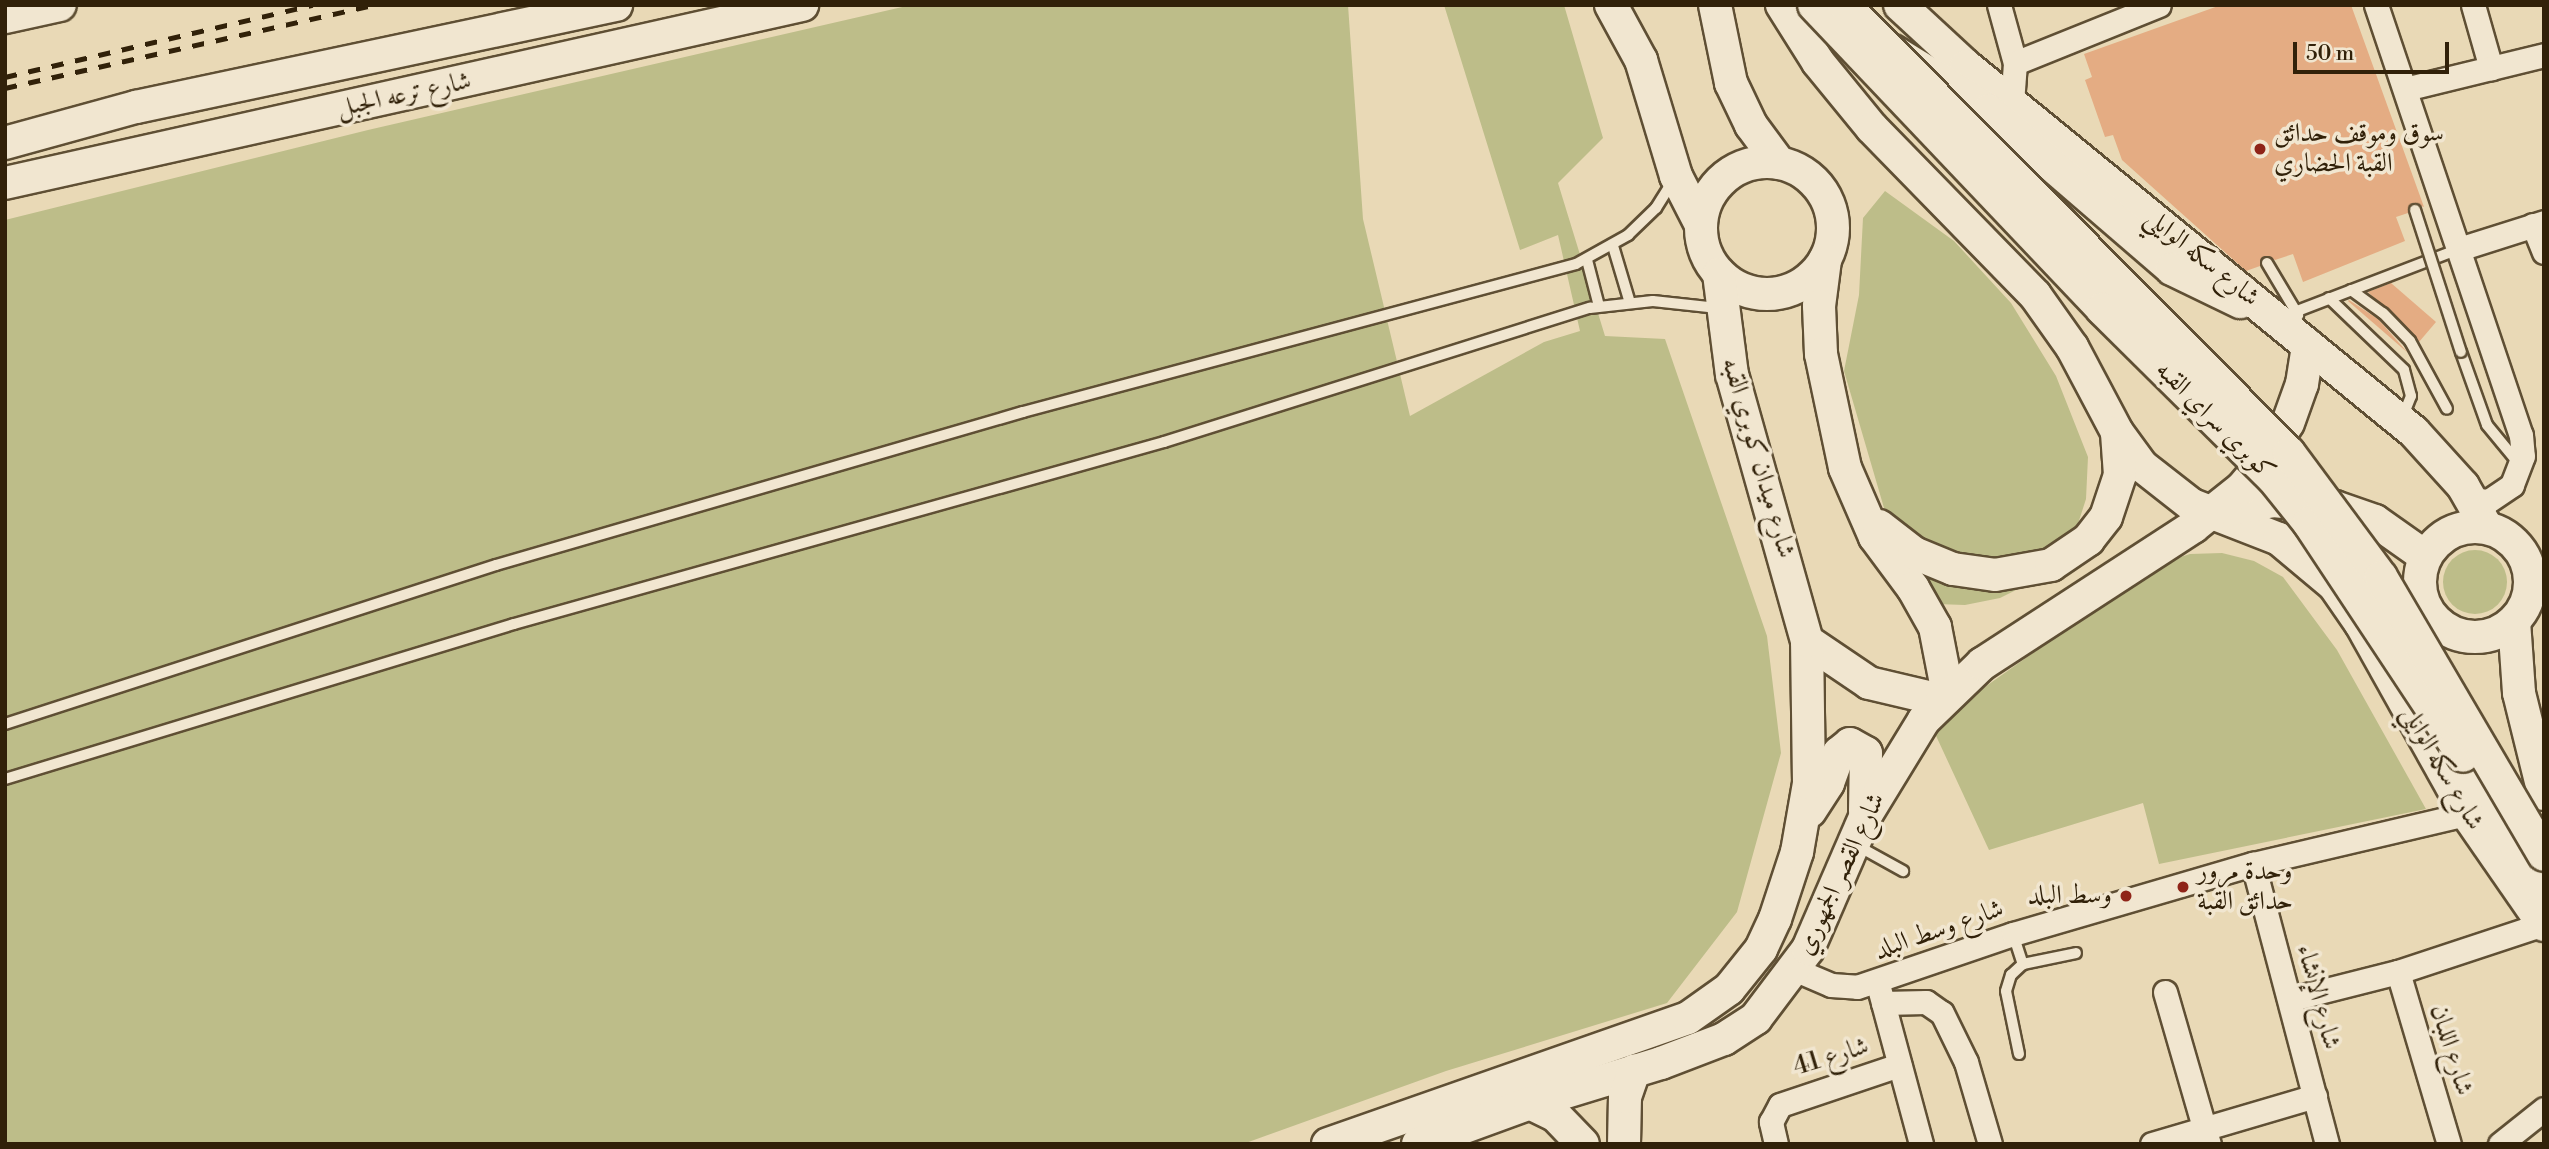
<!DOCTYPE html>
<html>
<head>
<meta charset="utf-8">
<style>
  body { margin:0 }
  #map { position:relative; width:2549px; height:1149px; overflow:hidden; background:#e9d9b6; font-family:"Libre Bodoni",Amiri,serif }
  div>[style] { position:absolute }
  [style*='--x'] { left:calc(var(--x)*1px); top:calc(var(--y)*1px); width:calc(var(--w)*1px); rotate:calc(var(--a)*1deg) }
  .green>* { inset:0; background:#bdbd89 }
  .round { border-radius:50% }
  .building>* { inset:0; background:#e4ac83 }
  .roads { filter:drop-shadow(2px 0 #5f4f34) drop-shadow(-2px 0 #5f4f34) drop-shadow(0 2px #5f4f34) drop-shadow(0 -2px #5f4f34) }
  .lane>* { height:10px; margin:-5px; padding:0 5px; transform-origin:5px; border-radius:5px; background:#f1e6d0 }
  .street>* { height:23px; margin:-11.5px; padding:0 11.5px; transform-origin:11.5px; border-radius:11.5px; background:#f1e6d0 }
  .secondary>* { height:32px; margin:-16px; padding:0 16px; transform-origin:16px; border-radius:16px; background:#f1e6d0 }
  .secondary>.ring { margin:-16px; padding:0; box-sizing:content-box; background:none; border:32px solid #f1e6d0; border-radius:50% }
  .rail>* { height:5px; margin-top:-2.5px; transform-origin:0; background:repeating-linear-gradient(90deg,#312109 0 12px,transparent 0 24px) }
  .bridges { filter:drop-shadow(2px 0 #5f4f34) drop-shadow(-2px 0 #5f4f34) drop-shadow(0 2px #5f4f34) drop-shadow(0 -2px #5f4f34) }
  .lane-bridge>* { height:10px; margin:-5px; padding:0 5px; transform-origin:5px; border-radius:5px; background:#f1e6d0 }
  .secondary-bridge>* { height:32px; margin:-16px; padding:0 16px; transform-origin:16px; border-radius:16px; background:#f1e6d0 }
  .dots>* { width:19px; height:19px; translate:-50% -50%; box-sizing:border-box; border:4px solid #f1e6d0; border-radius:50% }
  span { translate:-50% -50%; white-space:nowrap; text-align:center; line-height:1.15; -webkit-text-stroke:7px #f1e6d0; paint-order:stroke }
  .street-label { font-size:26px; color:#312109 }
  .poi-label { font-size:26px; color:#312109 }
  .left { translate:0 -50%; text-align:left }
  .right { translate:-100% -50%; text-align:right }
  .frame { position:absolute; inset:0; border:7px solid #312109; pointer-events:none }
  .scale { position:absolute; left:2293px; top:42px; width:156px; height:32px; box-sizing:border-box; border:4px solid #312109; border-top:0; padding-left:9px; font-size:21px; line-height:24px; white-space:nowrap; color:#312109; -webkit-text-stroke:5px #f1e6d0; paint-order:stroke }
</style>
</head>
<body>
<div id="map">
  <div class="green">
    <i style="clip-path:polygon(911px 5px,1348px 5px,1363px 219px,1410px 416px,1544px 342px,1580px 331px,1558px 235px,1520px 250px,1444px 5px,1564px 5px,1603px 138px,1558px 183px,1605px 336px,1665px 339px,1767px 636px,1781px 753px,1737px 912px,1667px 1003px,1446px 1071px,1243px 1144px,5px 1144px,5px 220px,368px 130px)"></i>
    <i style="clip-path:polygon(1885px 191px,1954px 241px,2011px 303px,2056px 376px,2088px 457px,2086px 499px,2076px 530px,2032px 582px,2000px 598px,1965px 605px,1936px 604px,1903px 573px,1844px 371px,1859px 295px,1863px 218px)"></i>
    <i class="round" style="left:2443px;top:550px;width:64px;height:64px"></i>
    <i style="clip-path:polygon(2222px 553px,2254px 561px,2283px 577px,2337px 650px,2426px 809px,2159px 864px,2143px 803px,1989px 850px,1931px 725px,2159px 564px,2190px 554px)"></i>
  </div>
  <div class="building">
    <i style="clip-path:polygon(2221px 5px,2351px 5px,2424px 207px,2412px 203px,2408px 213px,2396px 217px,2405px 241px,2303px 282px,2293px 254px,2275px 260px,2264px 256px,2260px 266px,2246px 271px,2122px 160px,2113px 135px,2105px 137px,2085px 80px,2092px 77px,2084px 54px)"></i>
    <i style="clip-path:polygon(2391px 283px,2436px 322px,2419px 342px,2368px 292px)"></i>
    <i style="clip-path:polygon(2349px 300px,2378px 319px,2408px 353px,2348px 301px)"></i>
  </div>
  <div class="roads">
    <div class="lane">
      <i style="--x:1613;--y:246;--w:59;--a:73.4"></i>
      <i style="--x:1587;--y:260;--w:48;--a:75.4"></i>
      <i style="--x:2267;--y:263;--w:61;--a:59.2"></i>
      <i style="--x:2351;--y:290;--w:39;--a:36"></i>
      <i style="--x:2383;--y:313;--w:39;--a:46"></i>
      <i style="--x:2410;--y:341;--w:77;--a:61.4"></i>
      <i style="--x:2329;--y:298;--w:104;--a:43.8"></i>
      <i style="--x:2404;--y:370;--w:27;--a:75"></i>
      <i style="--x:2411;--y:396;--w:24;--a:112"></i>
      <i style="--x:2279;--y:318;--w:193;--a:-21"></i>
      <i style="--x:2461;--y:352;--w:77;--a:70.4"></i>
      <i style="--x:2487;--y:425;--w:52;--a:50.5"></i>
      <i style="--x:5;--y:724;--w:516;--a:-17.94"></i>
      <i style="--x:496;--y:565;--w:549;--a:-16.19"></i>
      <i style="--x:1023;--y:412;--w:572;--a:-14.98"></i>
      <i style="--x:1576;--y:264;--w:60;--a:-29.1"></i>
      <i style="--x:1628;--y:235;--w:39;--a:-44"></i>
      <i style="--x:1656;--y:208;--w:32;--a:-58"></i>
      <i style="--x:5;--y:779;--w:532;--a:-16.94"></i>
      <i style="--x:514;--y:624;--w:675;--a:-15.64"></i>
      <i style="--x:1164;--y:442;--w:447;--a:-17.5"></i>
      <i style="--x:1590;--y:308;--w:63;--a:-6.3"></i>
      <i style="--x:1653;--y:301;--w:65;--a:6.1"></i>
      <i style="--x:1856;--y:845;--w:54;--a:29"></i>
      <i style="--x:2013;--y:934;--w:32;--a:72"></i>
      <i style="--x:2019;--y:1054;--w:64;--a:-101.7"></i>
      <i style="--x:2006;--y:991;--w:17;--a:-73"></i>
      <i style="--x:2011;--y:975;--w:16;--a:-43"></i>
      <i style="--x:2023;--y:964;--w:54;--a:-11.7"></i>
    </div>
    <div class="street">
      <i style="--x:1999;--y:5;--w:60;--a:74.6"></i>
      <i style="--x:2015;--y:63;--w:40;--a:94.3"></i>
      <i style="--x:2376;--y:5;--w:454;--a:71.4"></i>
      <i style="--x:2521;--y:435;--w:21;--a:85"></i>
      <i style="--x:2523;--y:456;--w:31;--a:111"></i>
      <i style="--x:2512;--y:485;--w:29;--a:146"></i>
      <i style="--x:2488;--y:501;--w:18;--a:-174"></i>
      <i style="--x:2473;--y:5;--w:66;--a:74.1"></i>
      <i style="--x:2015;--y:63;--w:155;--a:-21.9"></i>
      <i style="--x:2405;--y:89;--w:143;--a:-13.7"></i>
      <i style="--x:2533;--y:225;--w:29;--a:68"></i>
      <i style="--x:2459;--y:249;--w:89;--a:-17.6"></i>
      <i style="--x:2253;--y:864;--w:290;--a:75.2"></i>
      <i style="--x:1796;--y:970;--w:38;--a:23"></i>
      <i style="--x:1831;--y:985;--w:26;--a:4"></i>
      <i style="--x:1857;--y:987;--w:165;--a:-18.8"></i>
      <i style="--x:2013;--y:934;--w:250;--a:-16.3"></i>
      <i style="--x:2253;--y:864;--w:220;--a:-13.2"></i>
      <i style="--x:2398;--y:972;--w:179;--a:73.5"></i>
      <i style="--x:1879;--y:988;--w:162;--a:74.9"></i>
      <i style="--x:2165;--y:992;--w:158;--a:73.9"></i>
      <i style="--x:2291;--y:999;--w:110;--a:-14.2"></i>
      <i style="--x:2398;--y:972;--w:153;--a:-18.3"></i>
      <i style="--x:1883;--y:1003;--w:43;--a:-1.3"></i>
      <i style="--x:1926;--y:1002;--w:19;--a:35"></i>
      <i style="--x:1942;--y:1013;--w:55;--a:63.9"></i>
      <i style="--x:1966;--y:1062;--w:85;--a:73.7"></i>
      <i style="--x:1776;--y:1144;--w:23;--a:-103"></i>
      <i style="--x:1771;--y:1122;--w:19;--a:-62"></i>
      <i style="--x:1780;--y:1105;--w:126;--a:-18.6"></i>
      <i style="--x:2152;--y:1144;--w:170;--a:-16.4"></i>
      <i style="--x:2500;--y:1144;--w:56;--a:-38.5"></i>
    </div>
    <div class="secondary">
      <i style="--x:1611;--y:5;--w:63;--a:61.4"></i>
      <i style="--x:1641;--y:60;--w:121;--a:73.2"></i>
      <i style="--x:1676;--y:176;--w:53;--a:62.9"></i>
      <i style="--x:1715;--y:5;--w:80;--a:78.4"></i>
      <i style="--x:1731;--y:83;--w:47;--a:64.5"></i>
      <i style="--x:1751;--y:125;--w:47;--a:53.6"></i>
      <i style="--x:1782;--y:5;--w:67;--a:57.7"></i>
      <i style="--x:1818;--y:62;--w:85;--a:50.7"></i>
      <i style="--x:1872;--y:128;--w:233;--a:45.7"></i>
      <i style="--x:2035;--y:295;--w:64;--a:54.6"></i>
      <i style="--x:2072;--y:347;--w:96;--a:62.1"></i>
      <i style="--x:2117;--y:432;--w:42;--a:53.7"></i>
      <i style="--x:2142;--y:466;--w:63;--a:38"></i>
      <i style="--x:2192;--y:505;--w:93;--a:21.3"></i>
      <i style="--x:2279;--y:539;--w:72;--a:39.9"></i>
      <i style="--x:2334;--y:585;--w:47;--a:55.3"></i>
      <i style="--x:2361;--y:624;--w:218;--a:60.8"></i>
      <i style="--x:2467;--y:814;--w:135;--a:55.3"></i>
      <i style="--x:1900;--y:5;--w:90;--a:42.7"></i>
      <i style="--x:1966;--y:66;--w:578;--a:39.25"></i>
      <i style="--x:2414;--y:432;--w:73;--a:47.8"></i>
      <i style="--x:2463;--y:486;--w:48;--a:60.3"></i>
      <i style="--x:5;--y:17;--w:56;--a:-12.3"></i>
      <i style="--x:1893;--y:51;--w:112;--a:31.8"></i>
      <i style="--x:1988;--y:110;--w:243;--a:40.8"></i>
      <i style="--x:2172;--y:269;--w:76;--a:25.9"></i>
      <i style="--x:5;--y:143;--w:136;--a:-15.4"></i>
      <i style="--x:136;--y:107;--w:491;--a:-12"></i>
      <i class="ring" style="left:1701px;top:162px;width:100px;height:100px"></i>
      <i style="--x:5;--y:183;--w:817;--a:-12.59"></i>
      <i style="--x:1825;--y:260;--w:46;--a:97.4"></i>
      <i style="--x:1819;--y:306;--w:48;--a:87.6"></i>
      <i style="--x:1821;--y:354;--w:116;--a:78.1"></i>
      <i style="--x:1845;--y:468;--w:75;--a:66.5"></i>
      <i style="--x:1875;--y:537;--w:64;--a:53.3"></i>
      <i style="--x:1913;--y:588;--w:45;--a:60.6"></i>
      <i style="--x:1935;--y:627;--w:68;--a:79"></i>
      <i style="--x:2217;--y:512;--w:57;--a:-11.1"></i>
      <i style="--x:2273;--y:501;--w:62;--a:5.5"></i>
      <i style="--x:2335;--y:507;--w:42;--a:19.3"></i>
      <i style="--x:2375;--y:521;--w:62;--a:35.2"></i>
      <i style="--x:1879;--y:526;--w:44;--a:37.6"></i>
      <i style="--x:1914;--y:553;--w:42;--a:22.3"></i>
      <i style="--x:1953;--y:569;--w:42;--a:8.1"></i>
      <i style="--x:1995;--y:575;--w:57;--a:-10.1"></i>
      <i style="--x:2051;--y:565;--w:45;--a:-34"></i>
      <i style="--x:2088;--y:540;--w:29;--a:-52"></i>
      <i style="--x:2106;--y:517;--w:44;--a:-71.6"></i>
      <i style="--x:2120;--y:475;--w:42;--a:-94.1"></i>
      <i class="ring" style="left:2420px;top:527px;width:78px;height:78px"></i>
      <i style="--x:2514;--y:621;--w:72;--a:86"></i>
      <i style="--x:2519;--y:693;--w:104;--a:76.1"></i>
      <i style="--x:1807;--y:641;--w:75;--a:34.1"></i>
      <i style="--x:1869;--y:683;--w:74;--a:13.3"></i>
      <i style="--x:2463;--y:756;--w:159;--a:59.4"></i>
      <i style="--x:1810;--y:811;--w:33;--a:-57"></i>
      <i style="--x:1828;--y:783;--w:32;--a:-70"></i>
      <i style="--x:1839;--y:753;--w:14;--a:-39"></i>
      <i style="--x:1850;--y:744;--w:18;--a:29"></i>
      <i style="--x:1866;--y:753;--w:58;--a:91"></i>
      <i style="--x:1530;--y:1103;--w:28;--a:26"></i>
      <i style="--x:1555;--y:1115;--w:40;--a:46"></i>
      <i style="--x:1328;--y:1144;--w:381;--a:-19.3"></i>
      <i style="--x:1688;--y:1018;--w:50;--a:-35.3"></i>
      <i style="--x:1729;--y:989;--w:51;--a:-51.3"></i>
      <i style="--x:1761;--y:949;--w:33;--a:-65"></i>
      <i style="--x:1775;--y:919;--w:71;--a:-71.8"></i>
      <i style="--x:1797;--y:852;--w:70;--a:-80.1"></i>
      <i style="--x:1809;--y:783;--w:142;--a:-90.8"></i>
      <i style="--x:1807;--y:641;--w:276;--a:-105.7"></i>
      <i style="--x:1732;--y:375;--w:102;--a:-97.3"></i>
      <i style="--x:1418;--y:1144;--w:119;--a:-20.1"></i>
      <i style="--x:1530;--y:1103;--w:137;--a:-17"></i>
      <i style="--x:1661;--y:1063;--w:67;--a:-20.9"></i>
      <i style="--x:1724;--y:1039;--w:38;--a:-33"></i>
      <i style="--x:1756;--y:1018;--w:86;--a:-53"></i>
      <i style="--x:1808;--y:949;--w:146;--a:-66.6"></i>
      <i style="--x:1866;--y:815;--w:111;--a:-58.6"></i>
      <i style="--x:1924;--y:720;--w:81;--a:-44"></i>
      <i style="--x:1982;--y:664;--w:252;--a:-33"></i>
      <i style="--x:2193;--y:527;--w:63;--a:-38.5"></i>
      <i style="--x:2242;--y:488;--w:40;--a:-50"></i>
      <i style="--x:2268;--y:457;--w:39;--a:-60"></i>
      <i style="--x:2288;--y:423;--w:41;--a:-70.3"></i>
      <i style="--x:2302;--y:384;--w:39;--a:-81"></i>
      <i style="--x:1624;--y:1144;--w:47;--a:-88.8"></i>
      <i style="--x:1625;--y:1097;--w:28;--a:-71"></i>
    </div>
  </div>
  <div class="rail">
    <i style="--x:5;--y:77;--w:316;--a:-13.2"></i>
    <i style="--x:5;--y:88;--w:377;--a:-12.7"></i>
  </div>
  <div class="bridges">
    <div class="lane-bridge">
      <i style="--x:2415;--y:210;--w:149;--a:72.1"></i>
    </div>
    <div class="secondary-bridge">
      <i style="--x:1814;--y:5;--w:419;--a:46.5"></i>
      <i style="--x:2102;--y:309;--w:240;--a:44.7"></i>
      <i style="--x:2273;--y:478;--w:58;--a:51.3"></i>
      <i style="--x:2309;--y:523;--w:279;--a:56.5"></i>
      <i style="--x:1844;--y:5;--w:631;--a:45.19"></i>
      <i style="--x:2289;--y:453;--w:154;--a:53.4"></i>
      <i style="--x:2381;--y:577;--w:322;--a:59.6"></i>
    </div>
  </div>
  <div class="dots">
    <i style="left:2260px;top:149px;background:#8f2418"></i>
    <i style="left:2183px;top:887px;background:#8f2418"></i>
    <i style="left:2126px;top:896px;background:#8f2418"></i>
  </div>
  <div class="street-label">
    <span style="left:404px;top:95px;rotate:-12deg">شارع ترعه الجبل</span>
    <span style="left:2202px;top:258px;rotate:39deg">شارع سكه الوايلي</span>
    <span style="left:2215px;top:421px;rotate:45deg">كوبري سراي القبه</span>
    <span style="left:1758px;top:458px;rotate:74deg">شارع ميدان كوبري القبه</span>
    <span style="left:2442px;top:768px;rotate:60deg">شارع سكه الوايلي</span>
    <span style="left:1841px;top:874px;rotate:-65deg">شارع القصر الجمهوري</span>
    <span style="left:1939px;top:930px;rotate:-19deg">شارع وسط البلد</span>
    <span style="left:2318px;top:997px;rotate:75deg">شارع الإنشاء</span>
    <span style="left:2451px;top:1050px;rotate:73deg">شارع اللبان</span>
    <span style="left:1831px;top:1057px;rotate:-17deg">شارع 41</span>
  </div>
  <div class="poi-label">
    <span class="left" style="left:2274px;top:149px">سوق وموقف حدائق<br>القبة الحضاري</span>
    <span class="left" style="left:2197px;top:887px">وحدة مرور<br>حدائق القبة</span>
    <span class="right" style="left:2112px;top:896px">وسط البلد</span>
  </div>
  <div class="frame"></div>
  <div class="scale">50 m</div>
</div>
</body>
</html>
